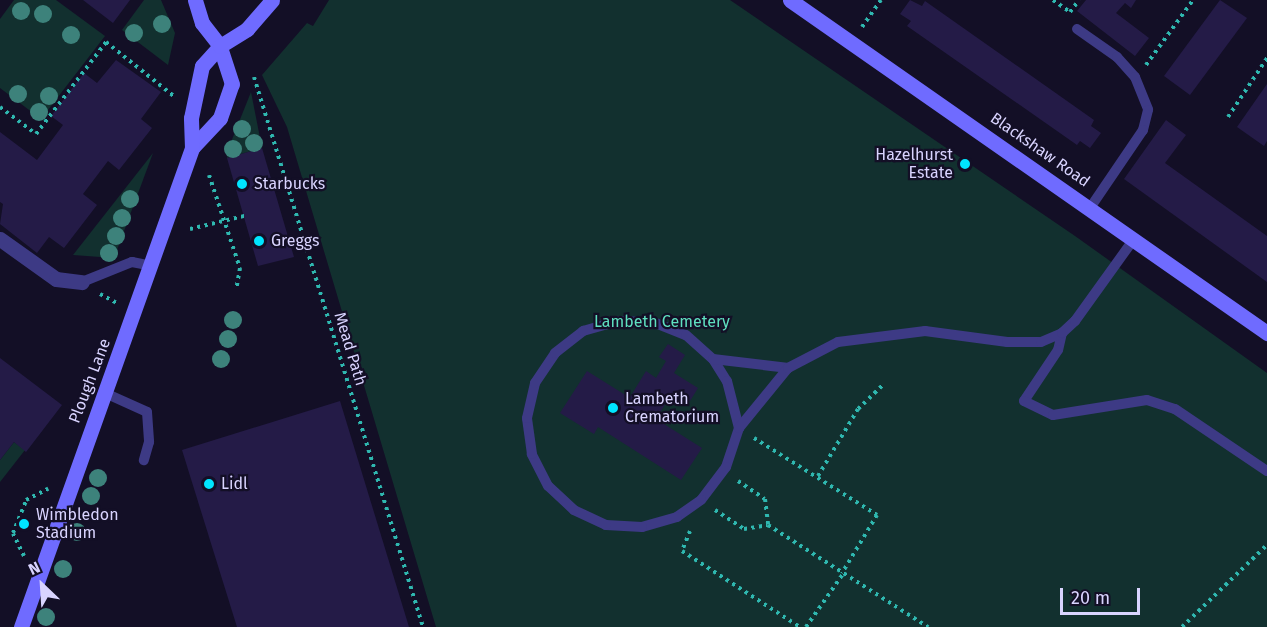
<!DOCTYPE html>
<html>
<head>
<meta charset="utf-8">
<style>
  body { margin:0 }
  #map { position:relative; width:1267px; height:627px; overflow:hidden; background:#130f26; font-family:"Fira Sans",sans-serif }
  div>[style] { position:absolute }
  [style*='--x'] { left:calc(var(--x)*1px); top:calc(var(--y)*1px); width:calc(var(--w)*1px); rotate:calc(var(--a)*1deg) }
  .green>* { inset:0; background:#12302f }
  .building>* { inset:0; background:#241b47 }
  .path>* { height:4px; margin-top:-2px; transform-origin:0; background:repeating-linear-gradient(90deg,#2fb8b0 0 3px,transparent 0 7.5px) }
  .lane>* { height:10px; margin:-5px; padding:0 5px; transform-origin:5px; border-radius:5px; background:#3d3a85 }
  .street>* { height:15px; margin:-7.5px; padding:0 7.5px; transform-origin:7.5px; border-radius:7.5px; background:#3d3a85 }
  .secondary>* { height:15px; margin:-7.5px; padding:0 7.5px; transform-origin:7.5px; border-radius:7.5px; background:#6f6bff }
  .trees>* { width:18px; height:18px; margin:-9px; border-radius:50%; background:#3d827b }
  .dots>* { width:16px; height:16px; translate:-50% -50%; box-sizing:border-box; border:3px solid #130f26; border-radius:50% }
  span { translate:-50% -50%; white-space:nowrap; text-align:center; line-height:1.15; -webkit-text-stroke:4.5px #130f26; paint-order:stroke }
  .street-label { font-size:16px; color:#d9d4ff }
  .poi-label { font-size:16px; color:#d9d4ff }
  .right { translate:-100% -50%; text-align:right }
  .left { translate:0 -50%; text-align:left }
  .park-label { font-size:16px; color:#5fe0c0 }
  .north { position:absolute; left:12px; top:555px; width:60px; height:60px; -webkit-text-stroke:4px #130f26; paint-order:stroke; rotate:335deg; font-size:16px; font-weight:700; line-height:24px; text-align:center; color:#d9d4ff }
  .north::after { content:''; display:block; margin:auto; width:21px; height:27px; background:#d9d4ff; clip-path:polygon(50% 0,100% 100%,50% 72%,0 100%) }
  .scale { position:absolute; left:1060px; top:588px; width:80px; height:27px; box-sizing:border-box; border:3px solid #d9d4ff; border-top:0; padding-left:8px; font-size:18px; line-height:21px; white-space:nowrap; color:#d9d4ff; -webkit-text-stroke:4px #130f26; paint-order:stroke }
</style>
</head>
<body>
<div id="map">
  <div class="green">
    <i style="clip-path:polygon(14px 0,56px 0,105px 36px,41px 119px,0 88px,0 19px)"></i>
    <i style="clip-path:polygon(144px 0,161px 0,175px 33px,168px 65px,122px 30px)"></i>
    <i style="clip-path:polygon(329px 0,730px 0,1075px 236px,1267px 373px,1267px 627px,436px 627px,287px 127px,262px 75px,307px 23px,313px 26px)"></i>
    <i style="clip-path:polygon(251px 92px,262px 148px,227px 158px,227px 152px)"></i>
    <i style="clip-path:polygon(153px 153px,114px 258px,73px 255px)"></i>
    <i style="clip-path:polygon(14px 442px,25px 450px,0 482px,0 460px)"></i>
  </div>
  <div class="building">
    <i style="clip-path:polygon(83px 0,130px 0,113px 23px)"></i>
    <i style="clip-path:polygon(910px 0,922px 6px,925px 1px,1094px 120px,1091px 126px,1101px 133px,1090px 148px,1080px 141px,1077px 145px,907px 26px,911px 21px,900px 14px)"></i>
    <i style="clip-path:polygon(1086px 0,1136px 0,1131px 8px,1125px 3px,1116px 13px,1149px 38px,1135px 56px,1077px 11px)"></i>
    <i style="clip-path:polygon(1220px 0,1247px 18px,1190px 95px,1164px 76px)"></i>
    <i style="clip-path:polygon(116px 60px,161px 92px,141px 119px,152px 128px,119px 170px,108px 161px,83px 194px,97px 205px,64px 248px,49px 237px,37px 253px,0 224px,3px 204px,0 202px,0 132px,37px 160px,63px 125px,51px 116px,84px 73px,97px 83px)"></i>
    <i style="clip-path:polygon(1267px 84px,1267px 141px,1264px 146px,1237px 127px)"></i>
    <i style="clip-path:polygon(1166px 120px,1186px 135px,1165px 163px,1267px 236px,1267px 282px,1124px 179px)"></i>
    <i style="clip-path:polygon(262px 148px,294px 257px,258px 266px,227px 158px)"></i>
    <i style="clip-path:polygon(668px 344px,685px 355px,674px 373px,698px 388px,690px 401px,679px 394px,676px 398px,671px 395px,656px 419px,702px 448px,681px 480px,598px 427px,594px 434px,560px 413px,587px 371px,627px 396px,627px 402px,646px 371px,656px 378px,666px 361px,659px 357px)"></i>
    <i style="clip-path:polygon(0 358px,62px 405px,26px 452px,14px 442px,0 460px)"></i>
    <i style="clip-path:polygon(340px 401px,409px 627px,237px 627px,182px 450px)"></i>
  </div>
  <div class="path">
    <i style="--x:1053;--y:0;--w:21;--a:35"></i>
    <i style="--x:1070;--y:12;--w:15;--a:-53"></i>
    <i style="--x:862;--y:27;--w:33;--a:-55"></i>
    <i style="--x:1146;--y:65;--w:80;--a:-54.1"></i>
    <i style="--x:254;--y:77;--w:575;--a:72.92"></i>
    <i style="--x:0;--y:107;--w:45;--a:36.9"></i>
    <i style="--x:36;--y:134;--w:116;--a:-52.7"></i>
    <i style="--x:106;--y:42;--w:88;--a:38.6"></i>
    <i style="--x:1228;--y:117;--w:71;--a:-56.5"></i>
    <i style="--x:209;--y:175;--w:98;--a:71.6"></i>
    <i style="--x:240;--y:268;--w:22;--a:100"></i>
    <i style="--x:190;--y:229;--w:56;--a:-13.5"></i>
    <i style="--x:100;--y:294;--w:19;--a:28"></i>
    <i style="--x:754;--y:438;--w:145;--a:32"></i>
    <i style="--x:877;--y:515;--w:68;--a:121.1"></i>
    <i style="--x:818;--y:476;--w:78;--a:-59.2"></i>
    <i style="--x:858;--y:409;--w:37;--a:-44"></i>
    <i style="--x:738;--y:481;--w:32;--a:34"></i>
    <i style="--x:765;--y:499;--w:26;--a:83"></i>
    <i style="--x:768;--y:525;--w:190;--a:32.5"></i>
    <i style="--x:715;--y:510;--w:35;--a:33"></i>
    <i style="--x:744;--y:529;--w:24;--a:-9"></i>
    <i style="--x:690;--y:531;--w:22;--a:112"></i>
    <i style="--x:682;--y:551;--w:140;--a:32.8"></i>
    <i style="--x:24;--y:556;--w:25;--a:-116"></i>
    <i style="--x:13;--y:533;--w:35;--a:-68"></i>
    <i style="--x:26;--y:500;--w:25;--a:-27"></i>
    <i style="--x:806;--y:627;--w:65;--a:-55.1"></i>
    <i style="--x:1182;--y:627;--w:118;--a:-44"></i>
  </div>
  <div class="lane">
    <i style="--x:1077;--y:29;--w:49;--a:35"></i>
    <i style="--x:1117;--y:57;--w:27;--a:48"></i>
    <i style="--x:1135;--y:77;--w:35;--a:68"></i>
    <i style="--x:1148;--y:110;--w:21;--a:104"></i>
    <i style="--x:1143;--y:130;--w:94;--a:124.2"></i>
    <i style="--x:82;--y:282;--w:54;--a:-21.8"></i>
    <i style="--x:132;--y:262;--w:20;--a:11"></i>
    <i style="--x:617;--y:321;--w:36;--a:2"></i>
    <i style="--x:653;--y:322;--w:35;--a:22"></i>
    <i style="--x:686;--y:335;--w:36;--a:42"></i>
    <i style="--x:713;--y:359;--w:26;--a:58"></i>
    <i style="--x:727;--y:381;--w:49;--a:75.7"></i>
    <i style="--x:739;--y:428;--w:41;--a:108.4"></i>
    <i style="--x:726;--y:467;--w:41;--a:127.1"></i>
    <i style="--x:701;--y:500;--w:29;--a:145"></i>
    <i style="--x:677;--y:517;--w:36;--a:164"></i>
    <i style="--x:642;--y:527;--w:36;--a:-177"></i>
    <i style="--x:606;--y:525;--w:35;--a:-155"></i>
    <i style="--x:574;--y:510;--w:35;--a:-137"></i>
    <i style="--x:548;--y:486;--w:36;--a:-117"></i>
    <i style="--x:532;--y:454;--w:36;--a:-98"></i>
    <i style="--x:527;--y:418;--w:36;--a:-77"></i>
    <i style="--x:535;--y:383;--w:36;--a:-56"></i>
    <i style="--x:555;--y:353;--w:36;--a:-38"></i>
    <i style="--x:583;--y:331;--w:35;--a:-16"></i>
    <i style="--x:1062;--y:333;--w:17;--a:103"></i>
    <i style="--x:1058;--y:350;--w:61;--a:123.7"></i>
    <i style="--x:1024;--y:401;--w:32;--a:26"></i>
    <i style="--x:1053;--y:415;--w:95;--a:-9.1"></i>
    <i style="--x:1147;--y:400;--w:29;--a:18"></i>
    <i style="--x:1175;--y:409;--w:111;--a:34"></i>
    <i style="--x:713;--y:359;--w:76;--a:6.8"></i>
    <i style="--x:105;--y:393;--w:46;--a:24.3"></i>
    <i style="--x:147;--y:412;--w:30;--a:86"></i>
    <i style="--x:149;--y:442;--w:19;--a:106"></i>
    <i style="--x:739;--y:428;--w:77;--a:-50.8"></i>
    <i style="--x:788;--y:368;--w:56;--a:-27.5"></i>
    <i style="--x:838;--y:342;--w:88;--a:-7.2"></i>
    <i style="--x:925;--y:331;--w:83;--a:7.6"></i>
    <i style="--x:1007;--y:342;--w:34;--a:0"></i>
    <i style="--x:1041;--y:342;--w:23;--a:-23"></i>
    <i style="--x:1062;--y:333;--w:18;--a:-43"></i>
    <i style="--x:1075;--y:321;--w:101;--a:-54.3"></i>
  </div>
  <div class="street">
    <i style="--x:0;--y:239;--w:69;--a:35.5"></i>
    <i style="--x:56;--y:279;--w:26;--a:7"></i>
  </div>
  <div class="secondary">
    <i style="--x:790;--y:0;--w:582;--a:34.92"></i>
    <i style="--x:192;--y:148;--w:41;--a:-47"></i>
    <i style="--x:220;--y:118;--w:36;--a:-71"></i>
    <i style="--x:232;--y:84;--w:40;--a:-108"></i>
    <i style="--x:220;--y:46;--w:29;--a:-128"></i>
    <i style="--x:202;--y:23;--w:24;--a:-107"></i>
    <i style="--x:21;--y:627;--w:509;--a:-70.35"></i>
    <i style="--x:192;--y:148;--w:30;--a:-92"></i>
    <i style="--x:191;--y:118;--w:53;--a:-78.1"></i>
    <i style="--x:202;--y:66;--w:27;--a:-48"></i>
    <i style="--x:220;--y:46;--w:32;--a:-32"></i>
    <i style="--x:247;--y:29;--w:38;--a:-49"></i>
  </div>
  <div class="trees">
    <i style="left:21px;top:11px"></i>
    <i style="left:43px;top:14px"></i>
    <i style="left:162px;top:24px"></i>
    <i style="left:134px;top:33px"></i>
    <i style="left:71px;top:35px"></i>
    <i style="left:18px;top:94px"></i>
    <i style="left:49px;top:96px"></i>
    <i style="left:39px;top:112px"></i>
    <i style="left:242px;top:129px"></i>
    <i style="left:254px;top:143px"></i>
    <i style="left:233px;top:149px"></i>
    <i style="left:130px;top:199px"></i>
    <i style="left:122px;top:218px"></i>
    <i style="left:116px;top:236px"></i>
    <i style="left:109px;top:253px"></i>
    <i style="left:233px;top:320px"></i>
    <i style="left:228px;top:339px"></i>
    <i style="left:221px;top:359px"></i>
    <i style="left:98px;top:478px"></i>
    <i style="left:91px;top:496px"></i>
    <i style="left:77px;top:532px"></i>
    <i style="left:63px;top:569px"></i>
    <i style="left:46px;top:617px"></i>
  </div>
  <div class="dots">
    <i style="left:965px;top:164px;background:#00e5ff"></i>
    <i style="left:242px;top:184px;background:#00e5ff"></i>
    <i style="left:259px;top:241px;background:#00e5ff"></i>
    <i style="left:613px;top:408px;background:#00e5ff"></i>
    <i style="left:209px;top:484px;background:#00e5ff"></i>
    <i style="left:24px;top:524px;background:#00e5ff"></i>
  </div>
  <div class="street-label">
    <span style="left:1040px;top:150px;rotate:35deg">Blackshaw Road</span>
    <span style="left:350px;top:349px;rotate:73deg">Mead Path</span>
    <span style="left:90px;top:381px;rotate:-69deg">Plough Lane</span>
  </div>
  <div class="poi-label">
    <span class="right" style="left:953px;top:164px">Hazelhurst<br>Estate</span>
    <span class="left" style="left:254px;top:184px">Starbucks</span>
    <span class="left" style="left:271px;top:241px">Greggs</span>
    <span class="left" style="left:625px;top:408px">Lambeth<br>Crematorium</span>
    <span class="left" style="left:221px;top:484px">Lidl</span>
    <span class="left" style="left:36px;top:524px">Wimbledon<br>Stadium</span>
  </div>
  <div class="park-label">
    <span style="left:662px;top:322px">Lambeth Cemetery</span>
  </div>
  <div class="north">N</div>
  <div class="scale">20 m</div>
</div>
</body>
</html>
